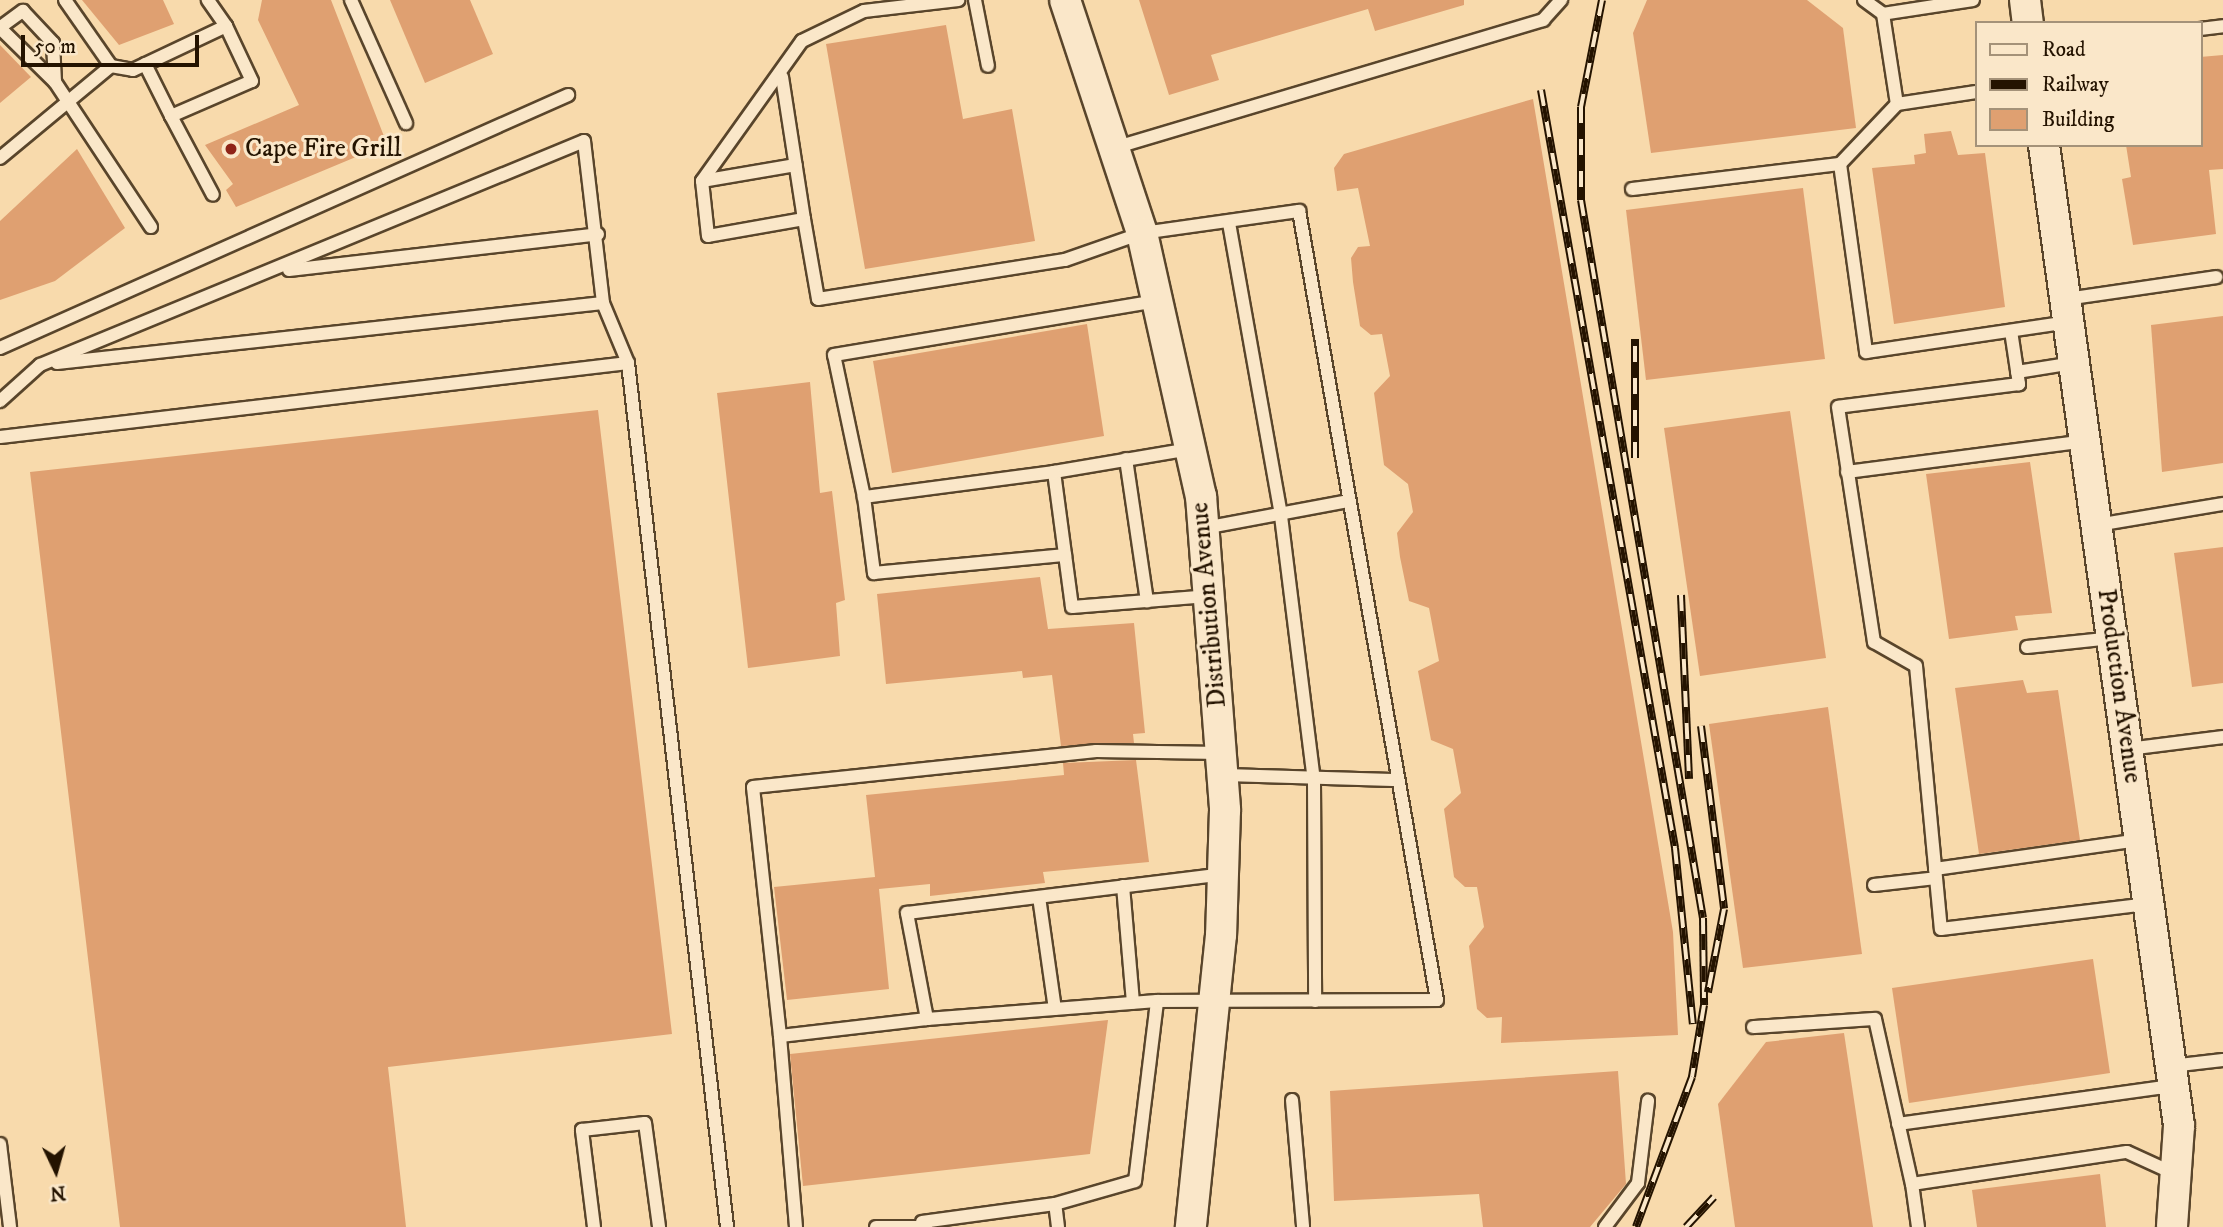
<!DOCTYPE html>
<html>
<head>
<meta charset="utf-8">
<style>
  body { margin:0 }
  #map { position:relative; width:2223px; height:1227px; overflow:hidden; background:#f8daac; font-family:"IM FELL DW Pica",serif }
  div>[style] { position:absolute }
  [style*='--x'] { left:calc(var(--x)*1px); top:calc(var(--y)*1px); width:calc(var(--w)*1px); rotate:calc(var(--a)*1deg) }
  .building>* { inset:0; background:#dfa071 }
  .roads { filter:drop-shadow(2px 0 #59452b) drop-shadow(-2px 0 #59452b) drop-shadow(0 2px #59452b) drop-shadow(0 -2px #59452b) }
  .service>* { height:12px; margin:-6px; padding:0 6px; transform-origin:6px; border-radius:6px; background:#fae7c9 }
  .tertiary>* { height:30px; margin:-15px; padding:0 15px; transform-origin:15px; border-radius:15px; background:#fae7c9 }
  .rail>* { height:8px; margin-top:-4px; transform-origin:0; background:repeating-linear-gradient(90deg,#fae7c9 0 16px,#241300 0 32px); box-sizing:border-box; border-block:2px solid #241300 }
  .dots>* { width:19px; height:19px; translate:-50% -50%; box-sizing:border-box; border:4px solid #fae7c9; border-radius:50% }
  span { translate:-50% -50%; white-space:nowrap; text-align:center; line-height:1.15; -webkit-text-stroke:6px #fae7c9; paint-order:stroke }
  .poi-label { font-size:26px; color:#241300 }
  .left { translate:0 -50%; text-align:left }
  .street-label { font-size:26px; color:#241300 }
  .legend { position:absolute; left:1975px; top:21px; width:228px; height:126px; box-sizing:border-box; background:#fae7c9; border:2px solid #a49279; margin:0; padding:9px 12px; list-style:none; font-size:21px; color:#241300 }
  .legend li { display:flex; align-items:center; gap:14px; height:35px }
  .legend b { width:35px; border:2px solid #a49279 }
  .north { position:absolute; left:21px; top:1136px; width:70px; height:70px; -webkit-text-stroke:5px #fae7c9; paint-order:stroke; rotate:175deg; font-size:19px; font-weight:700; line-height:28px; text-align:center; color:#241300 }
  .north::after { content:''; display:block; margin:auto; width:24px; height:32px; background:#241300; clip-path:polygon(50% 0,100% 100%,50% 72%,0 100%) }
  .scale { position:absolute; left:21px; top:35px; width:178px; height:32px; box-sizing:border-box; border:4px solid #241300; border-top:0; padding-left:9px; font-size:21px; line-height:24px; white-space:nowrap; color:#241300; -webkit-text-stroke:5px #fae7c9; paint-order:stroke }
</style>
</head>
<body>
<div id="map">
  <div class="building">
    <i style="clip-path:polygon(82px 0,163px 0,174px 24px,119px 45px)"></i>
    <i style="clip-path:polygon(262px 0,331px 0,387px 144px,236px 207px,226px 190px,233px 184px,205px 145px,299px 105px,258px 20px)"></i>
    <i style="clip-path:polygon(390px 0,470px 0,493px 54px,425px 83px)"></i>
    <i style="clip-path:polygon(1139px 0,1464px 0,1464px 5px,1375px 31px,1368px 9px,1211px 55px,1219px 80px,1169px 95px)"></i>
    <i style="clip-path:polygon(1647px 0,1807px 0,1843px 28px,1856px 128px,1651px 153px,1633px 33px)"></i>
    <i style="clip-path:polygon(946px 25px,963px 119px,1012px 109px,1035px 241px,865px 269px,826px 44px)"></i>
    <i style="clip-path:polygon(0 45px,31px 77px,0 103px)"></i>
    <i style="clip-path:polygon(2223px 55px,2223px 169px,2209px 170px,2216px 234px,2133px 245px,2122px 179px,2131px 177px,2126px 145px,2200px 145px,2200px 57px)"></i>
    <i style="clip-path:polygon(1533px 99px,1673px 932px,1678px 1035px,1501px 1043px,1502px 1017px,1487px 1018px,1477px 1009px,1469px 946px,1484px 927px,1477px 887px,1465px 887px,1454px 877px,1444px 809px,1461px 793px,1453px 749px,1431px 740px,1418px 671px,1439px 661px,1429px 608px,1409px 601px,1400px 557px,1397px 533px,1413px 512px,1408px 484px,1384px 465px,1374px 393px,1390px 376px,1382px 334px,1371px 335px,1360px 326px,1353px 282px,1351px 258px,1358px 247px,1370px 246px,1358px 188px,1337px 191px,1334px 168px,1344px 154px)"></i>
    <i style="clip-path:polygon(1951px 131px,1958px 155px,1985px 153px,2005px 307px,1894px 324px,1872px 168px,1915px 164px,1914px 155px,1926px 153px,1924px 134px)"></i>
    <i style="clip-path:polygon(77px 149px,125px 228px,55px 281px,0 300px,0 221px)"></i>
    <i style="clip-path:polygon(1803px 188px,1825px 359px,1646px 380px,1626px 210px)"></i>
    <i style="clip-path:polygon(2223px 316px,2223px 463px,2162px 472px,2151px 325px)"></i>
    <i style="clip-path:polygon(1087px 324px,1104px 436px,892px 473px,873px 361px)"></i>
    <i style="clip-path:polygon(810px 382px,820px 493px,832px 491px,845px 600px,836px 603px,840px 656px,748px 668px,717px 393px)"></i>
    <i style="clip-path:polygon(598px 410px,672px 1034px,388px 1067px,406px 1227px,120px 1227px,30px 472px)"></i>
    <i style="clip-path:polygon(1790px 411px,1826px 658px,1700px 676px,1664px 428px)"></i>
    <i style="clip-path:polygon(2030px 462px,2052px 613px,2015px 616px,2018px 630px,1949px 639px,1926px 474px)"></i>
    <i style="clip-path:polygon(2223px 547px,2223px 683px,2192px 687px,2174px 553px)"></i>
    <i style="clip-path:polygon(1040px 577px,1048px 629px,1134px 623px,1145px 733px,1133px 734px,1134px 743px,1061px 746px,1052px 675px,1023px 678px,1022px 671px,886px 684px,877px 594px)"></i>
    <i style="clip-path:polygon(2023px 680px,2027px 693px,2058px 690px,2080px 840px,1979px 854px,1955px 688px)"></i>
    <i style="clip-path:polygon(1828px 707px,1862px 954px,1743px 968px,1709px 724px)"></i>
    <i style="clip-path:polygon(1136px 760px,1149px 862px,1043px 872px,1045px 883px,930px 896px,930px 884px,879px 889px,889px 989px,787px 1000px,774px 887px,875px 877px,866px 795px,1064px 775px,1063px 763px)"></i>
    <i style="clip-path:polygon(2093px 959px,2110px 1073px,1909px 1103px,1892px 988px)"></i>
    <i style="clip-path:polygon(1108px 1020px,1090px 1154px,803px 1186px,790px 1054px)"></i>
    <i style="clip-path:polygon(1844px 1033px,1873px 1227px,1735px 1227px,1718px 1104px,1766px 1042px)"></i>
    <i style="clip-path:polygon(1618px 1071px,1626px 1184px,1590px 1227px,1483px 1227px,1479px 1194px,1334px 1201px,1330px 1091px)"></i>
    <i style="clip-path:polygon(2100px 1174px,2106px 1227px,1977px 1227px,1972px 1190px)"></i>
  </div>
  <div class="roads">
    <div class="service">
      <i style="--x:65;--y:0;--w:80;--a:55.1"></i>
      <i style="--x:111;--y:66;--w:22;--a:10"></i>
      <i style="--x:133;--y:70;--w:103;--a:-25.3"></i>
      <i style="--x:226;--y:26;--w:32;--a:-125"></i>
      <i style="--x:351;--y:0;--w:135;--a:65.9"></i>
      <i style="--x:975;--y:0;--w:67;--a:78.9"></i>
      <i style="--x:1864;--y:0;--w:24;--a:36"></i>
      <i style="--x:1973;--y:0;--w:91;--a:171.2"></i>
      <i style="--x:1883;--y:14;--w:91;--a:81.2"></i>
      <i style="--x:1897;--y:104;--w:80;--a:-8.6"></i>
      <i style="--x:2;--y:26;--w:26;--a:-36"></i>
      <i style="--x:23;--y:11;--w:44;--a:46.8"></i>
      <i style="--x:53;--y:43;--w:39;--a:87"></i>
      <i style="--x:0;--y:28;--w:77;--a:44.5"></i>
      <i style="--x:55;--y:82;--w:174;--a:56.5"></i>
      <i style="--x:2200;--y:29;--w:23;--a:-7"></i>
      <i style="--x:145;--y:64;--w:58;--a:63.4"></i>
      <i style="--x:171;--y:116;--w:88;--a:-23.4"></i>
      <i style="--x:252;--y:81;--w:61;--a:-115.3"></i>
      <i style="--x:782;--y:77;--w:144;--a:81.2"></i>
      <i style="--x:804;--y:219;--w:97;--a:170"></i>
      <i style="--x:708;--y:236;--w:55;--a:-96.2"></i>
      <i style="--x:702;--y:181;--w:172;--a:-54.5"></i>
      <i style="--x:802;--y:41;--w:69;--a:-25.8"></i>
      <i style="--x:864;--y:11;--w:95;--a:-6.7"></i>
      <i style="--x:1897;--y:104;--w:83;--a:133.5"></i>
      <i style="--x:1840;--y:164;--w:190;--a:82.1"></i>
      <i style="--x:1866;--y:352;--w:205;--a:-8.4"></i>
      <i style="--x:171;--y:116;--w:89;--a:62"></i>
      <i style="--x:1117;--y:147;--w:445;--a:-16.6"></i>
      <i style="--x:1543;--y:20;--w:27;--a:-48"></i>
      <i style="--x:0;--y:158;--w:144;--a:-39.7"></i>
      <i style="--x:702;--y:181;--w:95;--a:-9.7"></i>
      <i style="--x:1632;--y:189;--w:209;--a:-6.9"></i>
      <i style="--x:804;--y:219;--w:81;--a:80.1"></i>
      <i style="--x:818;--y:299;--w:250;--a:-9"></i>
      <i style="--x:1065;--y:260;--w:82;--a:-19.3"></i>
      <i style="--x:1142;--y:233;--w:159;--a:-8"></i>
      <i style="--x:1299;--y:211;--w:801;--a:80.08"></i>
      <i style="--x:1437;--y:1000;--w:280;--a:179.8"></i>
      <i style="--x:1229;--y:223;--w:298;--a:79.9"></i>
      <i style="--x:1281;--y:516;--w:268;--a:82.9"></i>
      <i style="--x:1314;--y:782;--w:219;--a:89.7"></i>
      <i style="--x:289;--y:270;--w:311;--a:-6.6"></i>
      <i style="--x:2066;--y:299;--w:152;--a:-8.3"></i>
      <i style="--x:2011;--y:331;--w:54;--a:81.4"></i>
      <i style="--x:2019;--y:384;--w:182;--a:172.8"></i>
      <i style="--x:1838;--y:407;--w:238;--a:81.3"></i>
      <i style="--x:1874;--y:642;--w:48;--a:29.7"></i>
      <i style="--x:1916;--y:666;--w:264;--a:84.6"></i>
      <i style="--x:1941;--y:929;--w:209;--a:-6.9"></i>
      <i style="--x:0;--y:348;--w:622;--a:-24.01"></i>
      <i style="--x:57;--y:363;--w:549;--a:-6.27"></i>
      <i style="--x:628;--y:363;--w:870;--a:83.46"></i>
      <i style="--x:2017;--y:372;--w:58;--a:-9"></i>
      <i style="--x:0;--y:401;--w:54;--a:-42"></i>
      <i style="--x:40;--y:365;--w:588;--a:-22.38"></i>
      <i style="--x:584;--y:141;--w:163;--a:83.3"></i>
      <i style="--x:603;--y:303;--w:65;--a:67.4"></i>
      <i style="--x:628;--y:363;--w:632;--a:173.28"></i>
      <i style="--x:1190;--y:449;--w:138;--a:170.4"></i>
      <i style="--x:1054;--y:472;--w:136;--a:82.4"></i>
      <i style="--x:1072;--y:607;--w:136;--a:-4.6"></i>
      <i style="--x:1126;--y:459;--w:144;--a:81.6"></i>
      <i style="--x:1054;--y:472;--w:192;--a:172.5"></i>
      <i style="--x:864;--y:497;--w:77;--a:82.5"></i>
      <i style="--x:874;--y:573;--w:192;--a:-5.4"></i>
      <i style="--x:1847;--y:472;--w:241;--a:-7.4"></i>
      <i style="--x:864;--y:497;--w:145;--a:-101.9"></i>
      <i style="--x:834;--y:355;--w:327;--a:-9.5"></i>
      <i style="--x:2097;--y:525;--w:128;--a:-9.5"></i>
      <i style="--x:1204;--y:528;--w:147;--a:-10.6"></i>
      <i style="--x:2027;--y:647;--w:85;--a:-6"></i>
      <i style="--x:2128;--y:749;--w:96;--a:-7.2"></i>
      <i style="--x:1223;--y:775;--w:172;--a:1.7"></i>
      <i style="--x:1935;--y:869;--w:207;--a:-8.1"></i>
      <i style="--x:1874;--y:885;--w:62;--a:-6.4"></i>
      <i style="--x:1123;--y:886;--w:117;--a:85.1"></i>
      <i style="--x:1039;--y:897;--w:113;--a:81.9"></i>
      <i style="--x:1753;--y:1027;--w:122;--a:-3.8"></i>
      <i style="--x:1875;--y:1019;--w:169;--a:77.4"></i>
      <i style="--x:780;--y:1036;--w:250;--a:-96.2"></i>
      <i style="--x:753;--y:787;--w:345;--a:-6"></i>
      <i style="--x:1096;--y:751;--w:124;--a:0.9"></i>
      <i style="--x:2171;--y:1066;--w:52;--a:-6.6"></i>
      <i style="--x:1292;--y:1100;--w:127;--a:85"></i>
      <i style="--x:1898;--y:1124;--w:278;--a:-7.9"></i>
      <i style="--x:0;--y:1144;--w:84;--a:83.1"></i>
      <i style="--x:922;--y:1222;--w:134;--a:-7.7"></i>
      <i style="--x:594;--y:1227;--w:98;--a:-97.1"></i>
      <i style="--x:582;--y:1130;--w:63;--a:-6.3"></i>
      <i style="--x:645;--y:1123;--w:105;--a:82.3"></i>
      <i style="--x:796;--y:1227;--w:192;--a:-94.8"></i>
      <i style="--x:780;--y:1036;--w:148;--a:-6.6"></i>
      <i style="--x:876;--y:1227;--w:50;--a:0"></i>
      <i style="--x:1058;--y:1227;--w:23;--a:-97"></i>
      <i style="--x:1055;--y:1204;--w:83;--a:-16"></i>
      <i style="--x:1135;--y:1181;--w:181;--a:-83"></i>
      <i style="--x:1157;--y:1001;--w:231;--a:175.5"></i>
      <i style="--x:927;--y:1019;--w:108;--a:-100.7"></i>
      <i style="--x:907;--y:913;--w:318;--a:-7"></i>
      <i style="--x:1605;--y:1227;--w:55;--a:-53.1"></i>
      <i style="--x:1638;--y:1183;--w:83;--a:-83"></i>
      <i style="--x:1918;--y:1227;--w:43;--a:-97.9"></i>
      <i style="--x:1912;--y:1184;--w:217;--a:-8.5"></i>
      <i style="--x:2127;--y:1152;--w:53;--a:24.6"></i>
    </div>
    <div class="tertiary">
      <i style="--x:1065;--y:0;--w:245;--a:71.7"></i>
      <i style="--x:1142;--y:233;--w:270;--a:77.4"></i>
      <i style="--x:1201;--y:496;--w:315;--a:85.6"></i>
      <i style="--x:1225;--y:810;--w:125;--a:91.8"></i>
      <i style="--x:1221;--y:935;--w:294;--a:95.9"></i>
      <i style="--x:2025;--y:0;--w:23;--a:83"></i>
      <i style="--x:2044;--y:145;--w:990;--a:82.16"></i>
      <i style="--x:2179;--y:1126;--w:101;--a:94"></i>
    </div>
  </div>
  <div class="rail">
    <i style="--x:1602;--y:0;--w:109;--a:101.1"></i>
    <i style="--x:1581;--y:107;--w:93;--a:90"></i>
    <i style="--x:1581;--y:200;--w:728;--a:80.36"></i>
    <i style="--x:1703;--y:918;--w:87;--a:89.3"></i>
    <i style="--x:1704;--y:1005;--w:73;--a:99.5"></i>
    <i style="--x:1692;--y:1077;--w:160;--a:110.5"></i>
    <i style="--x:1541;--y:90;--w:770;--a:79.97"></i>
    <i style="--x:1675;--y:848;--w:177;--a:84.2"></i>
    <i style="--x:1635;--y:458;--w:119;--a:-90"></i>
    <i style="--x:1681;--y:595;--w:184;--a:87.5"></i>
    <i style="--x:1701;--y:726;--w:184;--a:82.8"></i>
    <i style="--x:1724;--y:909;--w:85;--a:100.9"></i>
    <i style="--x:1686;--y:1227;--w:41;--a:-47"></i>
  </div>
  <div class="dots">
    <i style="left:231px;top:149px;background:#8f2418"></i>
  </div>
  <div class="poi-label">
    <span class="left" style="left:245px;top:149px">Cape Fire Grill</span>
  </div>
  <div class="street-label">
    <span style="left:1209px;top:605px;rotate:-95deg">Distribution Avenue</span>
    <span style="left:2119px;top:686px;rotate:82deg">Production Avenue</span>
  </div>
  <ul class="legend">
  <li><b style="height:9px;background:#fae7c9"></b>Road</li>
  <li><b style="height:9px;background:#241300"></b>Railway</li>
  <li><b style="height:19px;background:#dfa071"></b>Building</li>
  </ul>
  <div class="north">N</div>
  <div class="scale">50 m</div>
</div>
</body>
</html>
